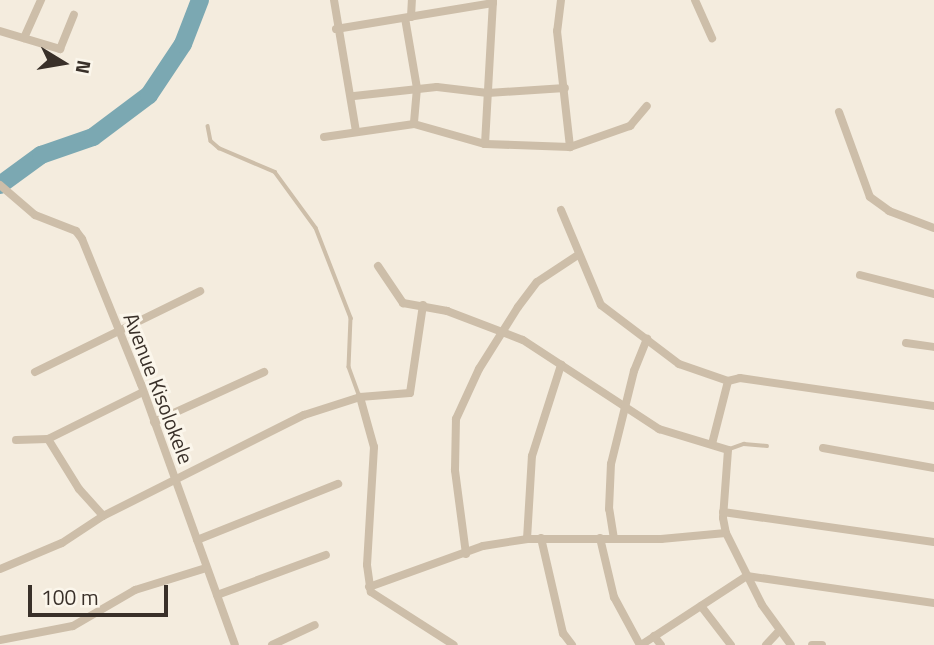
<!DOCTYPE html>
<html>
<head>
<meta charset="utf-8">
<style>
  body { margin:0 }
  #map { position:relative; width:934px; height:645px; overflow:hidden; background:#f4ecde; font-family:"Titillium Web",sans-serif }
  div>[style] { position:absolute }
  [style*='--x'] { left:calc(var(--x)*1px); top:calc(var(--y)*1px); width:calc(var(--w)*1px); rotate:calc(var(--a)*1deg) }
  .river>* { height:18px; margin:-9px; padding:0 9px; transform-origin:9px; border-radius:9px; background:#7ba8b2 }
  .service>* { height:3.5px; margin:-1.75px; padding:0 1.75px; transform-origin:1.75px; border-radius:1.75px; background:#cdbea9 }
  .minor>* { height:8px; margin:-4px; padding:0 4px; transform-origin:4px; border-radius:4px; background:#cdbea9 }
  span { translate:-50% -50%; white-space:nowrap; text-align:center; line-height:1.15; -webkit-text-stroke:6px #fbf6eb; paint-order:stroke }
  .street-label { font-size:21px; color:#393029 }
  .north { position:absolute; left:28px; top:28px; width:70px; height:70px; -webkit-text-stroke:5px #fbf6eb; paint-order:stroke; rotate:101deg; font-size:19px; font-weight:700; line-height:28px; text-align:center; color:#393029 }
  .north::after { content:''; display:block; margin:auto; width:24px; height:32px; background:#393029; clip-path:polygon(50% 0,100% 100%,50% 72%,0 100%) }
  .scale { position:absolute; left:28px; top:585px; width:140px; height:32px; box-sizing:border-box; border:4px solid #393029; border-top:0; padding-left:9px; font-size:21px; line-height:24px; white-space:nowrap; color:#393029; -webkit-text-stroke:5px #fbf6eb; paint-order:stroke }
</style>
</head>
<body>
<div id="map">
  <div class="river">
    <i style="--x:0;--y:185;--w:51;--a:-36.2"></i>
    <i style="--x:41;--y:155;--w:55;--a:-19.1"></i>
    <i style="--x:93;--y:137;--w:70;--a:-36.9"></i>
    <i style="--x:149;--y:95;--w:61;--a:-56.3"></i>
    <i style="--x:183;--y:44;--w:47;--a:-68.9"></i>
  </div>
  <div class="service">
    <i style="--x:208;--y:126;--w:15;--a:79"></i>
    <i style="--x:211;--y:141;--w:11;--a:41"></i>
    <i style="--x:219;--y:148;--w:61;--a:23.2"></i>
    <i style="--x:275;--y:172;--w:69;--a:53.8"></i>
    <i style="--x:316;--y:228;--w:97;--a:68.7"></i>
    <i style="--x:351;--y:318;--w:49;--a:92.3"></i>
    <i style="--x:349;--y:367;--w:30;--a:70"></i>
    <i style="--x:730;--y:449;--w:15;--a:-20"></i>
    <i style="--x:744;--y:444;--w:23;--a:5"></i>
  </div>
  <div class="minor">
    <i style="--x:334;--y:0;--w:133;--a:80.5"></i>
    <i style="--x:561;--y:0;--w:31;--a:97"></i>
    <i style="--x:557;--y:31;--w:117;--a:83.6"></i>
    <i style="--x:695;--y:0;--w:42;--a:65.9"></i>
    <i style="--x:411;--y:17;--w:17;--a:-87"></i>
    <i style="--x:405;--y:18;--w:71;--a:80.3"></i>
    <i style="--x:417;--y:88;--w:36;--a:95"></i>
    <i style="--x:336;--y:29;--w:159;--a:-9.4"></i>
    <i style="--x:0;--y:31;--w:63;--a:16.7"></i>
    <i style="--x:60;--y:49;--w:37;--a:-68"></i>
    <i style="--x:24;--y:38;--w:42;--a:-65.9"></i>
    <i style="--x:354;--y:96;--w:83;--a:-6.2"></i>
    <i style="--x:437;--y:87;--w:51;--a:6.7"></i>
    <i style="--x:488;--y:93;--w:77;--a:-3.7"></i>
    <i style="--x:839;--y:112;--w:90;--a:70"></i>
    <i style="--x:870;--y:197;--w:24;--a:36"></i>
    <i style="--x:889;--y:211;--w:48;--a:20.7"></i>
    <i style="--x:324;--y:137;--w:91;--a:-8.2"></i>
    <i style="--x:414;--y:124;--w:74;--a:15.7"></i>
    <i style="--x:485;--y:144;--w:85;--a:2"></i>
    <i style="--x:570;--y:147;--w:64;--a:-19.3"></i>
    <i style="--x:630;--y:126;--w:26;--a:-50"></i>
    <i style="--x:485;--y:144;--w:144;--a:-86.8"></i>
    <i style="--x:0;--y:185;--w:46;--a:40.6"></i>
    <i style="--x:35;--y:215;--w:44;--a:21.3"></i>
    <i style="--x:76;--y:231;--w:10;--a:53"></i>
    <i style="--x:82;--y:239;--w:157;--a:67.9"></i>
    <i style="--x:141;--y:384;--w:277;--a:70.2"></i>
    <i style="--x:561;--y:210;--w:103;--a:67.2"></i>
    <i style="--x:601;--y:305;--w:98;--a:37.1"></i>
    <i style="--x:679;--y:364;--w:52;--a:19.1"></i>
    <i style="--x:728;--y:381;--w:12;--a:-14"></i>
    <i style="--x:740;--y:378;--w:196;--a:8.2"></i>
    <i style="--x:378;--y:266;--w:45;--a:56"></i>
    <i style="--x:403;--y:303;--w:45;--a:10.3"></i>
    <i style="--x:447;--y:311;--w:81;--a:20.9"></i>
    <i style="--x:523;--y:340;--w:163;--a:33.2"></i>
    <i style="--x:659;--y:429;--w:72;--a:16.9"></i>
    <i style="--x:728;--y:450;--w:68;--a:94.2"></i>
    <i style="--x:723;--y:518;--w:15;--a:79"></i>
    <i style="--x:726;--y:533;--w:80;--a:63.4"></i>
    <i style="--x:762;--y:605;--w:49;--a:54.1"></i>
    <i style="--x:860;--y:275;--w:76;--a:14.4"></i>
    <i style="--x:906;--y:343;--w:28;--a:8"></i>
    <i style="--x:35;--y:372;--w:184;--a:-26.1"></i>
    <i style="--x:360;--y:397;--w:52;--a:74.4"></i>
    <i style="--x:374;--y:447;--w:118;--a:93.4"></i>
    <i style="--x:367;--y:565;--w:27;--a:82"></i>
    <i style="--x:371;--y:592;--w:98;--a:32.6"></i>
    <i style="--x:154;--y:422;--w:121;--a:-24.4"></i>
    <i style="--x:48;--y:439;--w:59;--a:58.2"></i>
    <i style="--x:79;--y:489;--w:36;--a:48"></i>
    <i style="--x:16;--y:440;--w:32;--a:-2"></i>
    <i style="--x:48;--y:439;--w:106;--a:-26.3"></i>
    <i style="--x:712;--y:444;--w:65;--a:-75.7"></i>
    <i style="--x:823;--y:448;--w:113;--a:10.2"></i>
    <i style="--x:723;--y:512;--w:213;--a:8.1"></i>
    <i style="--x:541;--y:538;--w:98;--a:77"></i>
    <i style="--x:563;--y:633;--w:15;--a:53"></i>
    <i style="--x:600;--y:538;--w:61;--a:76.7"></i>
    <i style="--x:614;--y:597;--w:55;--a:61.6"></i>
    <i style="--x:527;--y:539;--w:83;--a:-86.6"></i>
    <i style="--x:532;--y:456;--w:96;--a:-72.3"></i>
    <i style="--x:614;--y:539;--w:30;--a:-99"></i>
    <i style="--x:609;--y:509;--w:45;--a:-87.5"></i>
    <i style="--x:611;--y:464;--w:96;--a:-76.1"></i>
    <i style="--x:634;--y:371;--w:35;--a:-68"></i>
    <i style="--x:197;--y:540;--w:152;--a:-21.7"></i>
    <i style="--x:466;--y:554;--w:85;--a:-97.5"></i>
    <i style="--x:455;--y:470;--w:51;--a:-88.9"></i>
    <i style="--x:456;--y:419;--w:55;--a:-65.3"></i>
    <i style="--x:479;--y:369;--w:73;--a:-57.8"></i>
    <i style="--x:518;--y:307;--w:31;--a:-53"></i>
    <i style="--x:537;--y:282;--w:49;--a:-33.4"></i>
    <i style="--x:0;--y:569;--w:67;--a:-22.8"></i>
    <i style="--x:62;--y:543;--w:49;--a:-33.4"></i>
    <i style="--x:103;--y:516;--w:225;--a:-26.7"></i>
    <i style="--x:304;--y:415;--w:59;--a:-17.8"></i>
    <i style="--x:360;--y:397;--w:50;--a:-4.6"></i>
    <i style="--x:410;--y:393;--w:89;--a:-81.6"></i>
    <i style="--x:369;--y:587;--w:121;--a:-19.8"></i>
    <i style="--x:483;--y:546;--w:45;--a:-9"></i>
    <i style="--x:527;--y:539;--w:134;--a:0"></i>
    <i style="--x:661;--y:539;--w:65;--a:-5.3"></i>
    <i style="--x:217;--y:595;--w:116;--a:-20.2"></i>
    <i style="--x:701;--y:606;--w:49;--a:52.4"></i>
    <i style="--x:654;--y:636;--w:11;--a:52"></i>
    <i style="--x:0;--y:640;--w:74;--a:-10.9"></i>
    <i style="--x:73;--y:626;--w:72;--a:-30.1"></i>
    <i style="--x:135;--y:590;--w:74;--a:-17.2"></i>
    <i style="--x:272;--y:645;--w:47;--a:-24.9"></i>
    <i style="--x:641;--y:645;--w:126;--a:-33.1"></i>
    <i style="--x:747;--y:576;--w:189;--a:8.2"></i>
    <i style="--x:766;--y:645;--w:18;--a:-47"></i>
    <i style="--x:812;--y:645;--w:10;--a:0"></i>
  </div>
  <div class="street-label">
    <span style="left:159px;top:388px;rotate:69deg">Avenue Kisolokele</span>
  </div>
  <div class="north">N</div>
  <div class="scale">100 m</div>
</div>
</body>
</html>
